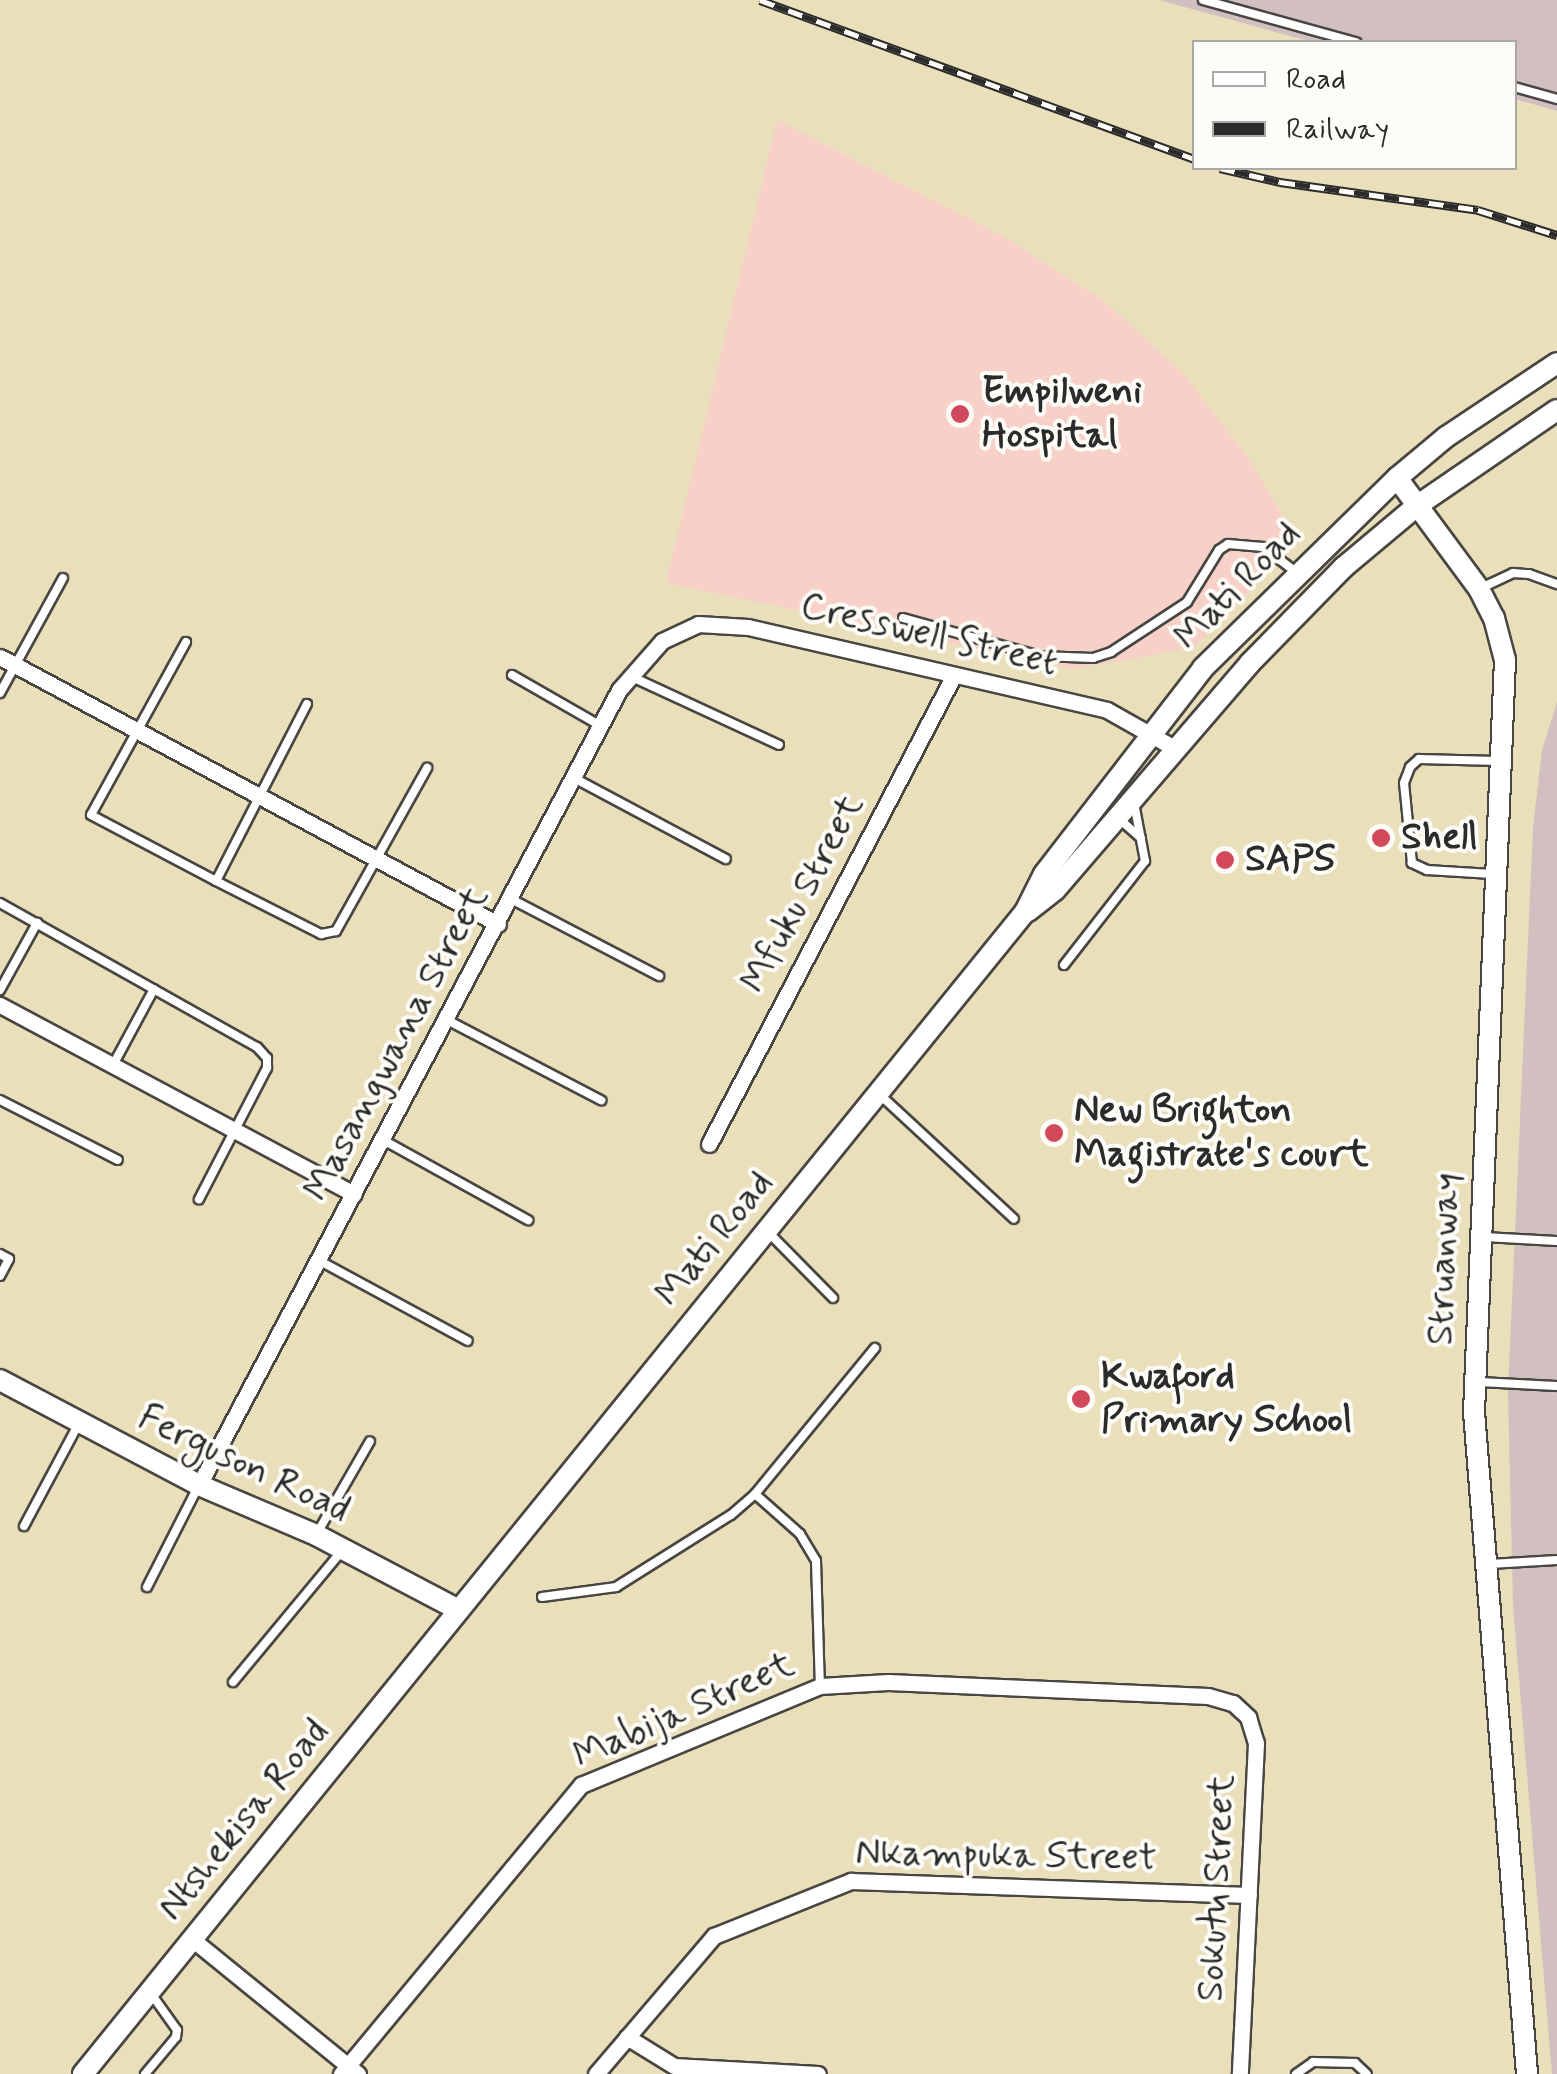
<!DOCTYPE html>
<html>
<head>
<meta charset="utf-8">
<style>
  body { margin:0 }
  #map { position:relative; width:1557px; height:2074px; overflow:hidden; background:#eadfbb; font-family:Mynerve,sans-serif }
  div>[style] { position:absolute }
  [style*='--x'] { left:calc(var(--x)*1px); top:calc(var(--y)*1px); width:calc(var(--w)*1px); rotate:calc(var(--a)*1deg) }
  .built>* { inset:0; background:#f7d1c8 }
  .industrial>* { inset:0; background:#d2bfc0 }
  .roads { filter:drop-shadow(2px 0 #484641) drop-shadow(-2px 0 #484641) drop-shadow(0 2px #484641) drop-shadow(0 -2px #484641) }
  .service>* { height:8px; margin:-4px; padding:0 4px; transform-origin:4px; border-radius:4px; background:#fff }
  .minor>* { height:15px; margin:-7.5px; padding:0 7.5px; transform-origin:7.5px; border-radius:7.5px; background:#fff }
  .tertiary>* { height:20px; margin:-10px; padding:0 10px; transform-origin:10px; border-radius:10px; background:#fff }
  .rail>* { height:9px; margin-top:-4.5px; transform-origin:0; background:repeating-linear-gradient(90deg,#fdfcf7 0 15px,#2b2b2b 0 30px); box-sizing:border-box; border-block:2px solid #2b2b2b }
  .dots>* { width:28px; height:28px; translate:-50% -50%; box-sizing:border-box; border:5px solid #fdfcf7; border-radius:50% }
  span { translate:-50% -50%; white-space:nowrap; text-align:center; line-height:1.15; -webkit-text-stroke:8px #fdfcf7; paint-order:stroke }
  .poi-label { font-size:38px; color:#2b2b2b; font-weight:700 }
  .left { translate:0 -50%; text-align:left }
  .street-label { font-size:38px; color:#2b2b2b }
  .legend { position:absolute; left:1192px; top:40px; width:325px; height:130px; box-sizing:border-box; background:#fdfcf7; border:2px solid #a9a8a5; margin:0; padding:12px 18px; list-style:none; font-size:30px; color:#2b2b2b }
  .legend li { display:flex; align-items:center; gap:20px; height:50px }
  .legend b { width:50px; border:2px solid #a9a8a5 }
</style>
</head>
<body>
<div id="map">
  <div class="built">
    <i style="clip-path:polygon(777px 120px,1003px 236px,1104px 301px,1181px 371px,1248px 457px,1298px 542px,1193px 648px,1073px 669px,666px 583px)"></i>
  </div>
  <div class="industrial">
    <i style="clip-path:polygon(1159px 0,1557px 0,1557px 111px,1515px 99px,1514px 42px,1312px 42px)"></i>
    <i style="clip-path:polygon(1557px 702px,1557px 2074px,1552px 2074px,1513px 1606px,1508px 1391px,1533px 827px,1542px 750px)"></i>
  </div>
  <div class="roads">
    <div class="service">
      <i style="--x:1203;--y:0;--w:159;--a:15.4"></i>
      <i style="--x:1514;--y:87;--w:45;--a:15.6"></i>
      <i style="--x:1479;--y:589;--w:38;--a:-25"></i>
      <i style="--x:1513;--y:573;--w:16;--a:4"></i>
      <i style="--x:1529;--y:574;--w:30;--a:20"></i>
      <i style="--x:903;--y:618;--w:142;--a:15.5"></i>
      <i style="--x:1040;--y:656;--w:53;--a:2.2"></i>
      <i style="--x:1093;--y:658;--w:19;--a:-18"></i>
      <i style="--x:1111;--y:652;--w:91;--a:-33.3"></i>
      <i style="--x:1187;--y:602;--w:61;--a:-58.4"></i>
      <i style="--x:1219;--y:550;--w:11;--a:-34"></i>
      <i style="--x:1228;--y:544;--w:35;--a:5"></i>
      <i style="--x:1263;--y:547;--w:41;--a:37.1"></i>
      <i style="--x:186;--y:642;--w:197;--a:118.8"></i>
      <i style="--x:91;--y:815;--w:141;--a:27.8"></i>
      <i style="--x:216;--y:881;--w:118;--a:26.8"></i>
      <i style="--x:321;--y:934;--w:15;--a:-11"></i>
      <i style="--x:336;--y:931;--w:187;--a:-60.8"></i>
      <i style="--x:512;--y:675;--w:103;--a:29.8"></i>
      <i style="--x:630;--y:676;--w:164;--a:24.8"></i>
      <i style="--x:0;--y:693;--w:131;--a:-61.3"></i>
      <i style="--x:574;--y:778;--w:172;--a:28.1"></i>
      <i style="--x:1118;--y:818;--w:30;--a:41"></i>
      <i style="--x:1492;--y:874;--w:65;--a:-176.5"></i>
      <i style="--x:1427;--y:870;--w:17;--a:-155"></i>
      <i style="--x:1412;--y:863;--w:80;--a:-95.7"></i>
      <i style="--x:1404;--y:783;--w:17;--a:-69"></i>
      <i style="--x:1410;--y:767;--w:12;--a:-42"></i>
      <i style="--x:1419;--y:759;--w:79;--a:1.5"></i>
      <i style="--x:216;--y:881;--w:199;--a:-62.8"></i>
      <i style="--x:511;--y:899;--w:167;--a:27.5"></i>
      <i style="--x:0;--y:903;--w:295;--a:29.3"></i>
      <i style="--x:257;--y:1047;--w:15;--a:48"></i>
      <i style="--x:267;--y:1058;--w:10;--a:90"></i>
      <i style="--x:267;--y:1068;--w:148;--a:117.4"></i>
      <i style="--x:1064;--y:965;--w:132;--a:-52.1"></i>
      <i style="--x:1145;--y:861;--w:59;--a:-100.7"></i>
      <i style="--x:0;--y:990;--w:77;--a:-61.1"></i>
      <i style="--x:447;--y:1020;--w:174;--a:27.5"></i>
      <i style="--x:113;--y:1065;--w:86;--a:-61.7"></i>
      <i style="--x:878;--y:1093;--w:185;--a:42.8"></i>
      <i style="--x:0;--y:1100;--w:132;--a:27"></i>
      <i style="--x:383;--y:1140;--w:166;--a:28.9"></i>
      <i style="--x:767;--y:1231;--w:94;--a:45.4"></i>
      <i style="--x:1484;--y:1237;--w:73;--a:3.1"></i>
      <i style="--x:0;--y:1254;--w:10;--a:29"></i>
      <i style="--x:9;--y:1259;--w:19;--a:118"></i>
      <i style="--x:318;--y:1260;--w:170;--a:28.4"></i>
      <i style="--x:1479;--y:1382;--w:78;--a:2.9"></i>
      <i style="--x:755;--y:1494;--w:60;--a:41.6"></i>
      <i style="--x:800;--y:1534;--w:31;--a:59"></i>
      <i style="--x:816;--y:1561;--w:125;--a:88.2"></i>
      <i style="--x:24;--y:1526;--w:117;--a:-61.9"></i>
      <i style="--x:316;--y:1535;--w:108;--a:-60.1"></i>
      <i style="--x:1490;--y:1564;--w:67;--a:-3.4"></i>
      <i style="--x:147;--y:1587;--w:110;--a:-63"></i>
      <i style="--x:542;--y:1597;--w:75;--a:-7.7"></i>
      <i style="--x:616;--y:1587;--w:136;--a:-32.1"></i>
      <i style="--x:731;--y:1515;--w:32;--a:-41"></i>
      <i style="--x:755;--y:1494;--w:189;--a:-50.6"></i>
      <i style="--x:233;--y:1682;--w:168;--a:-50.3"></i>
      <i style="--x:145;--y:2074;--w:48;--a:-50"></i>
      <i style="--x:176;--y:2037;--w:7;--a:-82"></i>
      <i style="--x:177;--y:2030;--w:43;--a:-125.5"></i>
      <i style="--x:1296;--y:2074;--w:21;--a:-35"></i>
      <i style="--x:1313;--y:2062;--w:42;--a:1.4"></i>
      <i style="--x:1355;--y:2063;--w:16;--a:43"></i>
    </div>
    <div class="minor">
      <i style="--x:0;--y:657;--w:565;--a:28.2"></i>
      <i style="--x:0;--y:1005;--w:401;--a:28.1"></i>
      <i style="--x:709;--y:1144;--w:529;--a:-62.42"></i>
      <i style="--x:199;--y:1485;--w:899;--a:-62.15"></i>
      <i style="--x:619;--y:690;--w:65;--a:-48.7"></i>
      <i style="--x:662;--y:641;--w:40;--a:-25"></i>
      <i style="--x:698;--y:624;--w:50;--a:3.4"></i>
      <i style="--x:748;--y:627;--w:368;--a:13"></i>
      <i style="--x:1107;--y:710;--w:79;--a:29.5"></i>
      <i style="--x:192;--y:1939;--w:214;--a:39.1"></i>
      <i style="--x:627;--y:2037;--w:55;--a:31.7"></i>
      <i style="--x:674;--y:2066;--w:144;--a:3.2"></i>
      <i style="--x:341;--y:2074;--w:376;--a:-50.3"></i>
      <i style="--x:581;--y:1785;--w:259;--a:-22.5"></i>
      <i style="--x:820;--y:1686;--w:68;--a:-3.4"></i>
      <i style="--x:888;--y:1682;--w:320;--a:2.5"></i>
      <i style="--x:1208;--y:1696;--w:26;--a:16"></i>
      <i style="--x:1233;--y:1703;--w:21;--a:43"></i>
      <i style="--x:1248;--y:1717;--w:27;--a:73"></i>
      <i style="--x:1256;--y:1743;--w:331;--a:92.8"></i>
      <i style="--x:596;--y:2074;--w:182;--a:-49.5"></i>
      <i style="--x:714;--y:1936;--w:148;--a:-21.9"></i>
      <i style="--x:851;--y:1881;--w:398;--a:2"></i>
    </div>
    <div class="tertiary">
      <i style="--x:1397;--y:478;--w:138;--a:53.5"></i>
      <i style="--x:1479;--y:589;--w:33;--a:63"></i>
      <i style="--x:1494;--y:618;--w:43;--a:75.3"></i>
      <i style="--x:1505;--y:660;--w:753;--a:92.36"></i>
      <i style="--x:1474;--y:1412;--w:664;--a:85.42"></i>
      <i style="--x:1028;--y:911;--w:34;--a:-38"></i>
      <i style="--x:1055;--y:890;--w:299;--a:-49.3"></i>
      <i style="--x:1250;--y:663;--w:134;--a:-45.6"></i>
      <i style="--x:1344;--y:567;--w:97;--a:-40"></i>
      <i style="--x:1418;--y:505;--w:168;--a:-34.4"></i>
      <i style="--x:0;--y:1380;--w:225;--a:27.8"></i>
      <i style="--x:199;--y:1485;--w:127;--a:23.1"></i>
      <i style="--x:316;--y:1535;--w:161;--a:27.7"></i>
      <i style="--x:83;--y:2074;--w:1496;--a:-50.97"></i>
      <i style="--x:1025;--y:912;--w:42;--a:-63.4"></i>
      <i style="--x:1044;--y:874;--w:260;--a:-52.3"></i>
      <i style="--x:1203;--y:668;--w:272;--a:-44.4"></i>
      <i style="--x:1397;--y:478;--w:64;--a:-39.9"></i>
      <i style="--x:1446;--y:437;--w:133;--a:-33.7"></i>
    </div>
  </div>
  <div class="rail">
    <i style="--x:760;--y:0;--w:462;--a:20.1"></i>
    <i style="--x:1220;--y:168;--w:62;--a:13.1"></i>
    <i style="--x:1280;--y:182;--w:200;--a:8"></i>
    <i style="--x:1478;--y:210;--w:83;--a:17.6"></i>
  </div>
  <div class="dots">
    <i style="left:960px;top:414px;background:#d1495b"></i>
    <i style="left:1381px;top:838px;background:#d1495b"></i>
    <i style="left:1225px;top:860px;background:#d1495b"></i>
    <i style="left:1054px;top:1133px;background:#d1495b"></i>
    <i style="left:1081px;top:1399px;background:#d1495b"></i>
  </div>
  <div class="poi-label">
    <span class="left" style="left:982px;top:414px">Empilweni<br>Hospital</span>
    <span class="left" style="left:1401px;top:838px">Shell</span>
    <span class="left" style="left:1245px;top:860px">SAPS</span>
    <span class="left" style="left:1074px;top:1133px">New Brighton<br>Magistrate's court</span>
    <span class="left" style="left:1101px;top:1399px">Kwaford<br>Primary School</span>
  </div>
  <div class="street-label">
    <span style="left:1238px;top:586px;rotate:-46deg">Mati Road</span>
    <span style="left:929px;top:635px;rotate:13deg">Cresswell Street</span>
    <span style="left:803px;top:894px;rotate:-62deg">Mfuku Street</span>
    <span style="left:397px;top:1044px;rotate:-62deg">Masangwana Street</span>
    <span style="left:715px;top:1239px;rotate:-51deg">Mati Road</span>
    <span style="left:1444px;top:1259px;rotate:-88deg">Struanway</span>
    <span style="left:244px;top:1464px;rotate:25deg">Ferguson Road</span>
    <span style="left:684px;top:1711px;rotate:-24deg">Mabija Street</span>
    <span style="left:244px;top:1820px;rotate:-51deg">Ntshekisa Road</span>
    <span style="left:1006px;top:1856px;rotate:1deg">Nkampuka Street</span>
    <span style="left:1217px;top:1888px;rotate:-87deg">Sokutu Street</span>
  </div>
  <ul class="legend">
  <li><b style="height:12px;background:#fff"></b>Road</li>
  <li><b style="height:12px;background:#2b2b2b"></b>Railway</li>
  </ul>
</div>
</body>
</html>
